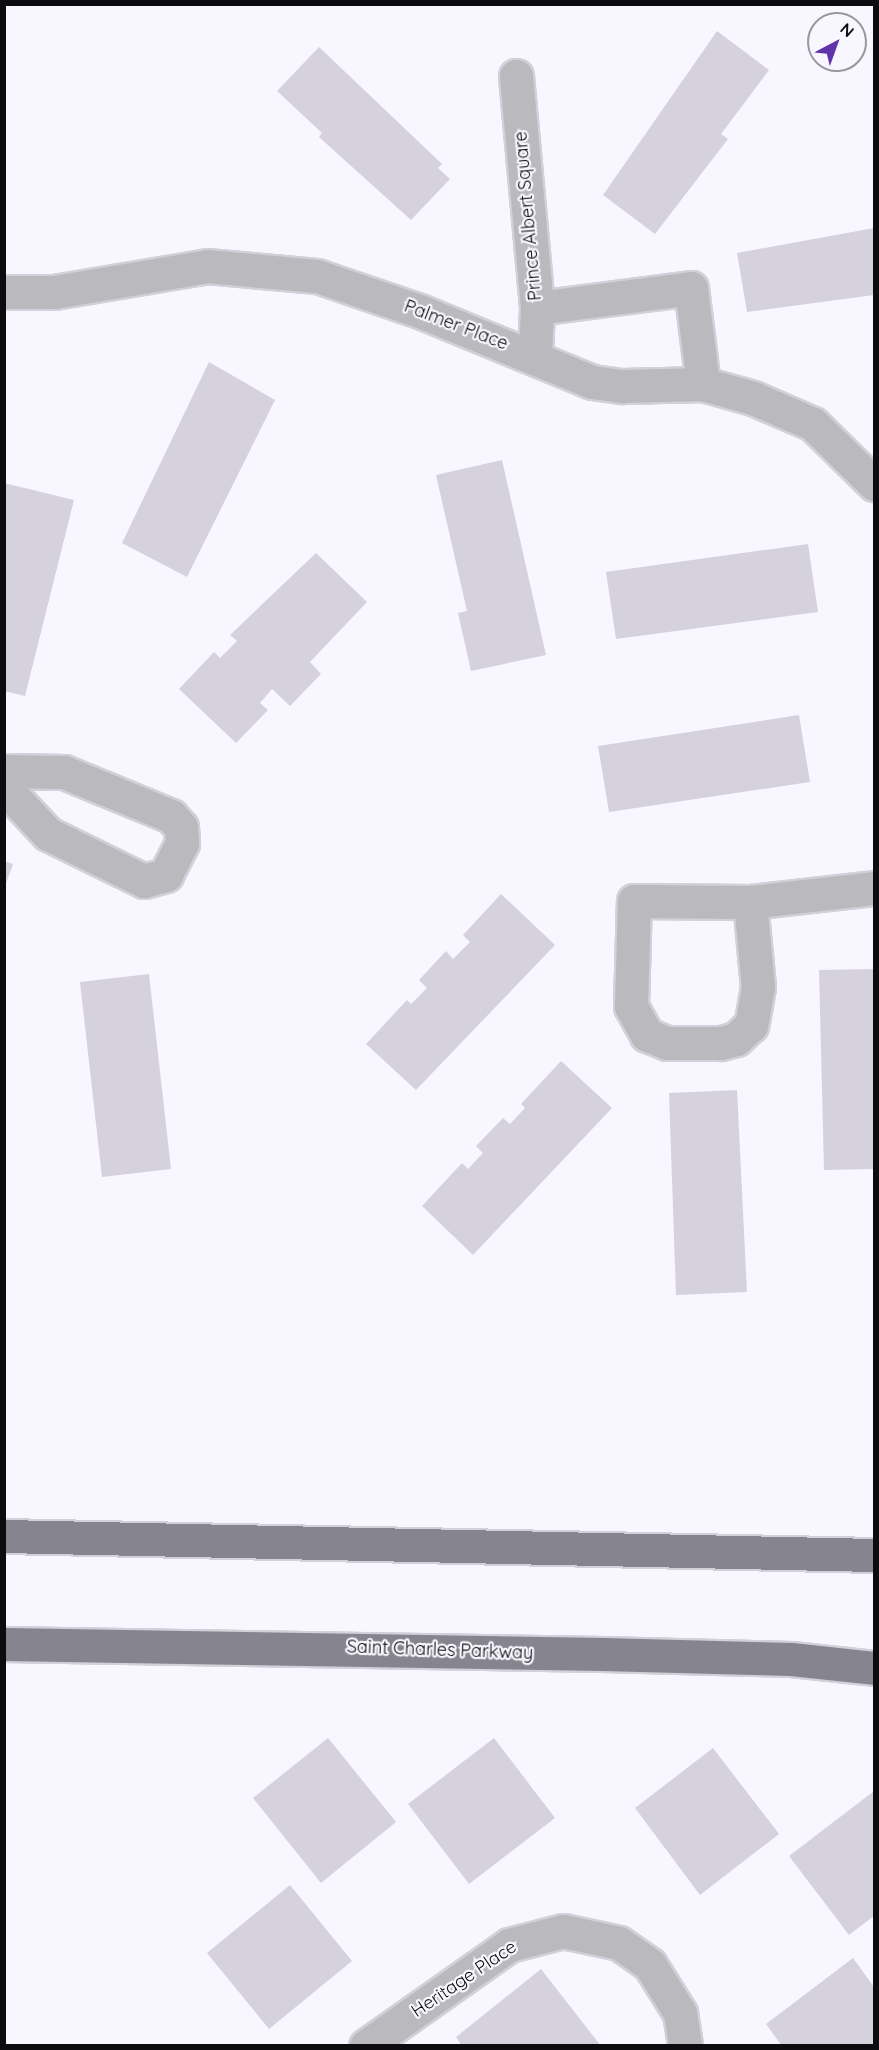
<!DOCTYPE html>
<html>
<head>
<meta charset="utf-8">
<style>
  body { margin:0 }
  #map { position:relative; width:879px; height:2050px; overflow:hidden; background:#f8f6fe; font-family:Quicksand,sans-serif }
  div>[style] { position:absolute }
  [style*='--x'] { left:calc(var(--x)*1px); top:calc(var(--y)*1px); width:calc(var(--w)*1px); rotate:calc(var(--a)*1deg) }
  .building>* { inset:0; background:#d5d2de }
  .roads { filter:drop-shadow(2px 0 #d2d0d8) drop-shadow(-2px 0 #d2d0d8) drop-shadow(0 2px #d2d0d8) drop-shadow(0 -2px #d2d0d8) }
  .street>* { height:33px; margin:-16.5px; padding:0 16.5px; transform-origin:16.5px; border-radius:16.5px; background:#bab9be }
  .primary>* { height:33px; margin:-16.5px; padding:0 16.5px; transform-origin:16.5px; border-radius:16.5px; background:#86848e }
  span { translate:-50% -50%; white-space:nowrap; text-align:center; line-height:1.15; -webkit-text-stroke:4.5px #f8f6fe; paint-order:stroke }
  .street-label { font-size:18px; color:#0c0b0f }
  .frame { position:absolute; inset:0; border:6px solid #0c0b0f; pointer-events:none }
  .north { position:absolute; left:807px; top:12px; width:60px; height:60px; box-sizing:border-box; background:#f8f6fe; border:2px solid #9a989e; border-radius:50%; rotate:41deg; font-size:16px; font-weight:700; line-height:24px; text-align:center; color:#0c0b0f }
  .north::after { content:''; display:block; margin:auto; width:21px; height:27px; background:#6234ac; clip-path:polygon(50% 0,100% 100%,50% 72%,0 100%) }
</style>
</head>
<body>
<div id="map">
  <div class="building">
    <i style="clip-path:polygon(717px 31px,769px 70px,721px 134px,728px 139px,655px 234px,603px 195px)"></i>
    <i style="clip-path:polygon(319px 47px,442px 164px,438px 168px,450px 179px,411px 220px,319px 137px,322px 133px,277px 91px)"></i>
    <i style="clip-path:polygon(874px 228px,874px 295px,747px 312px,737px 253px)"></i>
    <i style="clip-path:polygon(209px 362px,275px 400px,187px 577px,122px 543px)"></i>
    <i style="clip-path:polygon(502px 460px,546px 655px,471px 671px,458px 613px,467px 611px,436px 475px)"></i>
    <i style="clip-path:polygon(4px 483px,74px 500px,25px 696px,4px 691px)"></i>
    <i style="clip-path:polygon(808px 544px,818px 612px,616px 639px,606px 572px)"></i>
    <i style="clip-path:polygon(316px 553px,367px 602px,310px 662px,321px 674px,290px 706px,272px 689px,260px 703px,268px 710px,236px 743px,179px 689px,214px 652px,220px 658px,237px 641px,230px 635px)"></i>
    <i style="clip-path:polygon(799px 715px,810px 782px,609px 812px,598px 746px)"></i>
    <i style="clip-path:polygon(4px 861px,13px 864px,5px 886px,4px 886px)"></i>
    <i style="clip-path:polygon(501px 894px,555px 945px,416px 1090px,366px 1044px,407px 1000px,411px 1004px,427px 988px,419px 980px,446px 951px,453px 959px,470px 942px,463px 935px)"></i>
    <i style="clip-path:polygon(874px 969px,874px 1169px,824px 1170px,819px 970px)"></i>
    <i style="clip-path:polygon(149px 974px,171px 1169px,102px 1177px,80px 982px)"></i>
    <i style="clip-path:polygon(561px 1061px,612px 1108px,473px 1255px,422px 1206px,462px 1163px,468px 1169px,483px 1153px,476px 1146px,503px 1118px,510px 1124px,525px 1108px,521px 1104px)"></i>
    <i style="clip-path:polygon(737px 1090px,747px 1292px,676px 1295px,669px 1093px)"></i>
    <i style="clip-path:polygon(328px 1738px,396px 1822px,321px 1883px,253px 1798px)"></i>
    <i style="clip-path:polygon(494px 1738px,555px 1818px,469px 1884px,408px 1804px)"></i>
    <i style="clip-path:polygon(713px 1748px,779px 1834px,700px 1895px,635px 1808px)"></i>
    <i style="clip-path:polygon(874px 1791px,874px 1916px,849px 1935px,789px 1856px)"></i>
    <i style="clip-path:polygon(290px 1885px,352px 1961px,269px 2029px,207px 1953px)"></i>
    <i style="clip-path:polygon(853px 1958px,874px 1987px,874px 2046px,782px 2046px,766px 2024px)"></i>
    <i style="clip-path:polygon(541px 1969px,601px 2046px,462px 2046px,456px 2037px)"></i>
  </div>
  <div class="roads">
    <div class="street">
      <i style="--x:516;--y:76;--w:233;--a:84.8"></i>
      <i style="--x:537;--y:308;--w:48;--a:92.4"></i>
      <i style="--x:4;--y:292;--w:50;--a:0"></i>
      <i style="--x:54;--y:292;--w:155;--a:-9.6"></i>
      <i style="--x:207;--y:266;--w:110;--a:5.2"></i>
      <i style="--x:317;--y:276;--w:111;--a:18.9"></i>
      <i style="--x:422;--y:312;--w:184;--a:22.4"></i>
      <i style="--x:592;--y:382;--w:30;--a:8"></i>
      <i style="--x:622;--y:386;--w:81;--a:-1.4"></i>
      <i style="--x:703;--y:384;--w:52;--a:15.6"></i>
      <i style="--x:753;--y:398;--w:65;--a:23.4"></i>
      <i style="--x:813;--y:424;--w:86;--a:44.5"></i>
      <i style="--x:537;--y:308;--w:155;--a:-7.4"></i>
      <i style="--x:691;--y:288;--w:97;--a:82.9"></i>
      <i style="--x:4;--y:771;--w:60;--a:1"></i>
      <i style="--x:64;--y:772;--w:42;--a:22.3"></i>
      <i style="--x:103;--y:788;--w:74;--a:22.4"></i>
      <i style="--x:171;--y:816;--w:15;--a:48"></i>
      <i style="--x:181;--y:827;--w:16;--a:86"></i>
      <i style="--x:182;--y:843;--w:36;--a:117"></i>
      <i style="--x:166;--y:875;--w:23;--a:165"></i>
      <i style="--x:144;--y:881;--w:107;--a:-153.9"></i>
      <i style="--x:48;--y:834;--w:64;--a:-133.1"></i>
      <i style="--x:750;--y:902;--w:85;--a:84.6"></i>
      <i style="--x:758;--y:987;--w:39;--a:100"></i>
      <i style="--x:751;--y:1025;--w:21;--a:137"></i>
      <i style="--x:736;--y:1039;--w:16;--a:165"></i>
      <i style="--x:721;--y:1043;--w:54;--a:180"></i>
      <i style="--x:667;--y:1043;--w:22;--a:-158"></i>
      <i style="--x:647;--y:1035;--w:33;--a:-119"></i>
      <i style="--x:631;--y:1006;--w:105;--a:-88.4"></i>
      <i style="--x:634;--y:901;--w:116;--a:0.5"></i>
      <i style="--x:750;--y:902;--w:125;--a:-6.4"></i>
      <i style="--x:366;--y:2046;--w:175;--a:-35.2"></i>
      <i style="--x:509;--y:1945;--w:56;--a:-14.5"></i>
      <i style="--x:563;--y:1931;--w:57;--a:12.1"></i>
      <i style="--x:619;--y:1943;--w:38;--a:35"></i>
      <i style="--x:650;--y:1965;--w:57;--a:58"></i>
      <i style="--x:680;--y:2013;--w:33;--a:81"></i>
    </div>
    <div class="primary">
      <i style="--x:4;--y:1536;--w:870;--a:1.25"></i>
      <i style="--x:4;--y:1644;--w:599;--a:0.96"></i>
      <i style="--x:603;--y:1654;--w:188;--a:1.5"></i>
      <i style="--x:791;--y:1659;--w:83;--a:6.2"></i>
    </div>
  </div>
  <div class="street-label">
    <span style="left:528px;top:216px;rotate:-95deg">Prince Albert Square</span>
    <span style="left:456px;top:325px;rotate:21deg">Palmer Place</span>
    <span style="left:440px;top:1650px;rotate:2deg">Saint Charles Parkway</span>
    <span style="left:464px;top:1979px;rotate:-34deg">Heritage Place</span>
  </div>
  <div class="frame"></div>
  <div class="north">N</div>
</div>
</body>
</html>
